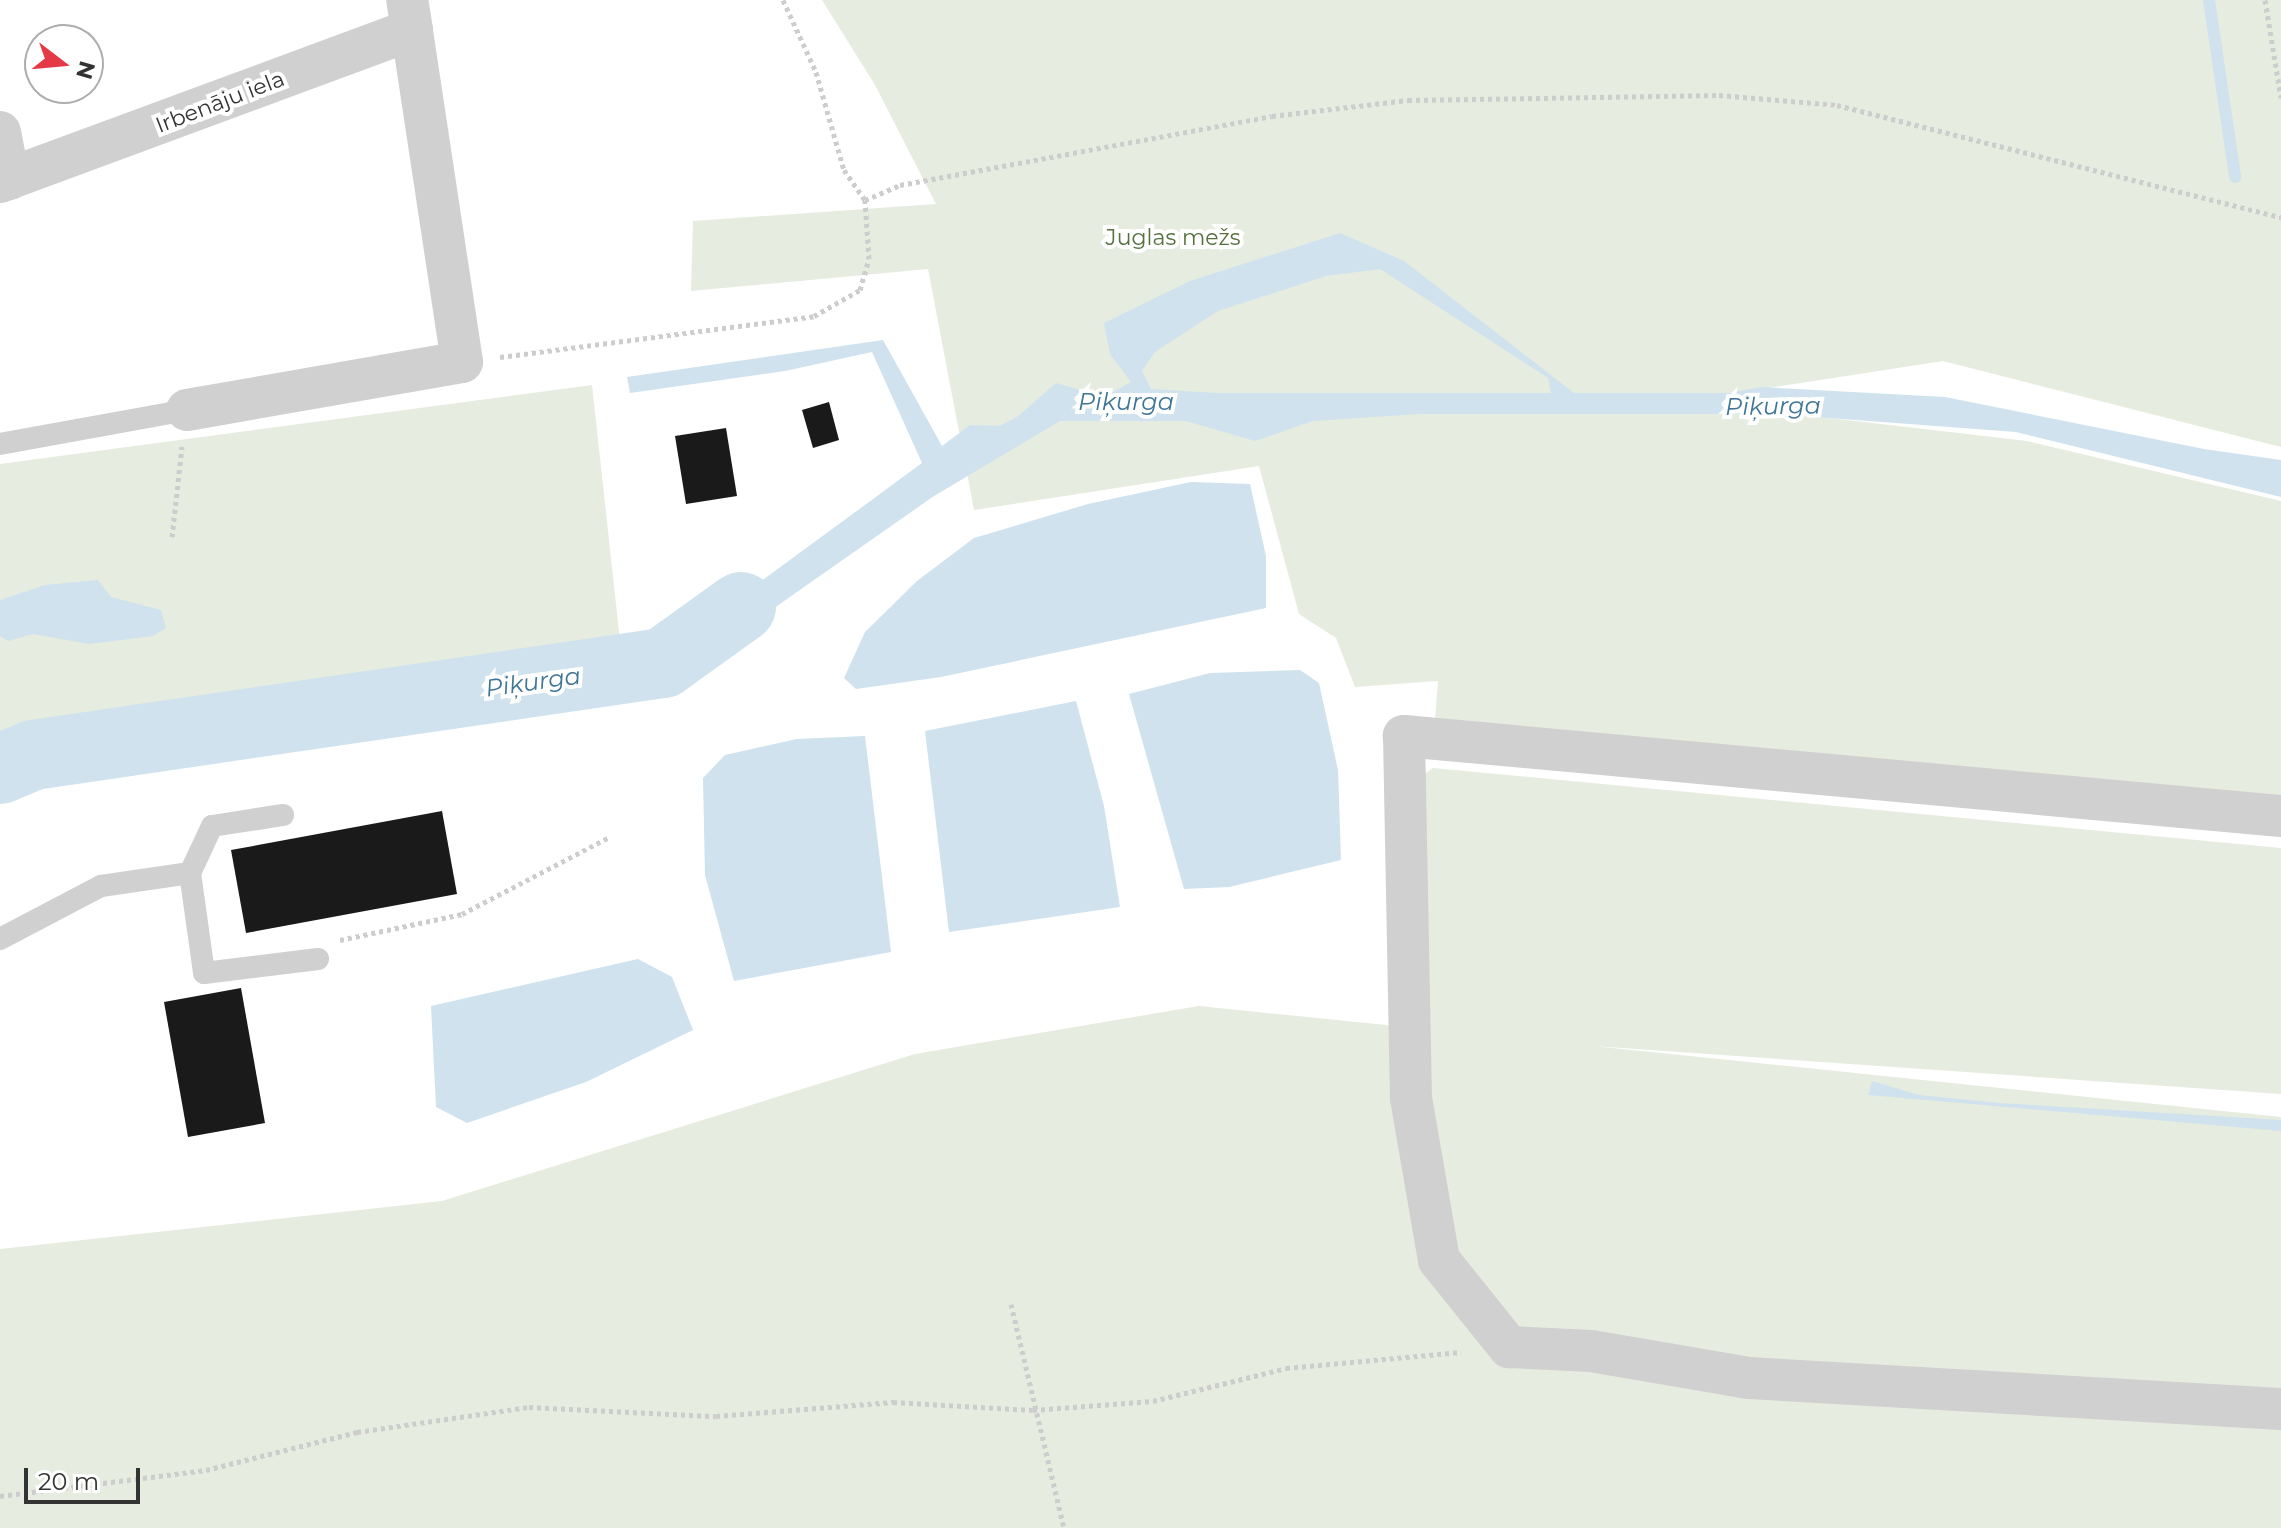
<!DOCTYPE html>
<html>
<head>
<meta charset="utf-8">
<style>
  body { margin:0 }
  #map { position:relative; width:2281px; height:1528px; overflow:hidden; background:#fff; font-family:Montserrat,sans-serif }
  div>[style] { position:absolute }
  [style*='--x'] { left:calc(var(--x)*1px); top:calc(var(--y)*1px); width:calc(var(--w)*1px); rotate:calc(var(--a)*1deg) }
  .green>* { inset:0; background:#e6ecdf }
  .water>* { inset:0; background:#cfe2ee }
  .stream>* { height:12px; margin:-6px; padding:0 6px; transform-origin:6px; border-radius:6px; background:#cfe2ee }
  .river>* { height:70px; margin:-35px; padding:0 35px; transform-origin:35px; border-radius:35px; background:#cfe2ee }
  .building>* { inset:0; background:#1a1a1a }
  .path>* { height:5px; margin-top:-2.5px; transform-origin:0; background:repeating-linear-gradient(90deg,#cdcdcd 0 4px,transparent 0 8px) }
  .service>* { height:22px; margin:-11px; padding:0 11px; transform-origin:11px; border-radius:11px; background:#d0d0d0 }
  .minor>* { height:42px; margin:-21px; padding:0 21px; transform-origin:21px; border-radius:21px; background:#d0d0d0 }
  span { translate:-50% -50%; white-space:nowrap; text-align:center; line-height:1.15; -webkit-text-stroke:8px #fff; paint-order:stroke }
  .street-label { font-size:22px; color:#333 }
  .park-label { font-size:22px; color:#56703f }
  .water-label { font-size:24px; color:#3f7597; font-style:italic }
  .north { position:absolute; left:24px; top:24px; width:80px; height:80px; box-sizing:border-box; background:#fff; border:2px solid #adadad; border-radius:50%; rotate:106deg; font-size:22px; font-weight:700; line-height:32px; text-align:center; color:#333 }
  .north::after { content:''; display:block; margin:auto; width:28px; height:36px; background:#e63946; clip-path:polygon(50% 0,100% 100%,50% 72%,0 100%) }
  .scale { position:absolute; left:24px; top:1468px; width:116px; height:36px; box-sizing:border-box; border:4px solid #333; border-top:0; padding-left:10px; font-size:24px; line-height:28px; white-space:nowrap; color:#333; -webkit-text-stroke:6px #fff; paint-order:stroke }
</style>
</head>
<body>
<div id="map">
  <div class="green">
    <i style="clip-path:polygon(822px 0,2281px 0,2281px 447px,1943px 361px,1685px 401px,2027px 441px,2281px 501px,2281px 803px,1435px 721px,1438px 681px,1355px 687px,1336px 638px,1299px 614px,1259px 466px,974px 510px,928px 269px,691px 291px,693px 221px,936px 204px,875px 85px)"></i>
    <i style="clip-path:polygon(592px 385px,620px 641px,0 738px,0 464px)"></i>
    <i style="clip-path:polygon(1433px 768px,2281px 848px,2281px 1094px,1593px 1046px,2281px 1117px,2281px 1528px,0 1528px,0 1249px,442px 1201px,915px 1054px,1199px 1006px,1426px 1029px,1419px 778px)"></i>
  </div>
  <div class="water">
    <i style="clip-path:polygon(evenodd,1340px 233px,1404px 261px,1574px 393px,1730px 393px,1761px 387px,1945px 397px,2204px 449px,2281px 460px,2281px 497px,2016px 432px,1776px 414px,1419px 414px,1313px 421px,1255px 441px,1186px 421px,1060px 421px,934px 496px,664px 685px,660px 647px,741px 596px,922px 463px,872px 352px,785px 371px,630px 393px,627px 377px,883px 340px,942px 446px,970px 425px,999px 426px,1017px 417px,1056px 383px,1104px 397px,1131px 382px,1110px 354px,1104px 323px,1190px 281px,1340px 233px,1380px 269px,1548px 378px,1551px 393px,1217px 393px,1151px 389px,1142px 371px,1155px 352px,1218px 311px,1326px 276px,1380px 269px)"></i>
    <i style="clip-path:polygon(1191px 482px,1250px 484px,1266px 556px,1266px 608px,941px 677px,856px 689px,844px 678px,865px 632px,917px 581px,974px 538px,1088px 504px)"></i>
    <i style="clip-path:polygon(98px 580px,111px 597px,161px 610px,166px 628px,153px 636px,89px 644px,33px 634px,8px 641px,0 636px,0 600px,45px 585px)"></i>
    <i style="clip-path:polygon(1300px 670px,1319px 683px,1338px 770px,1341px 860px,1229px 887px,1184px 889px,1129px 694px,1210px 673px)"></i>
    <i style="clip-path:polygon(1076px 701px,1104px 806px,1120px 907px,949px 932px,925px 731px)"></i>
    <i style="clip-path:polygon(865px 736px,891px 952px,734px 981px,705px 875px,703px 778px,725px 755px,797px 739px)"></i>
    <i style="clip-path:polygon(638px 959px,672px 977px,693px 1030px,586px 1082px,467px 1123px,436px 1107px,431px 1006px)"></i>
    <i style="clip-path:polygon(1872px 1081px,1919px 1095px,1999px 1103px,2281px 1120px,2281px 1131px,1868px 1095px)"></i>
  </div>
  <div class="stream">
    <i style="--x:2209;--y:0;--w:179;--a:81.6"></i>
  </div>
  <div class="river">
    <i style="--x:0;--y:769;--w:36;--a:-23"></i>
    <i style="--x:33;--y:755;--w:637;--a:-8.31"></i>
    <i style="--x:663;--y:663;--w:96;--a:-35.7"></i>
  </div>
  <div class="building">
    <i style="clip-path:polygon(829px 402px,839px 440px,813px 448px,802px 410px)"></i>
    <i style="clip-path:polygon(726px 428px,737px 496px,686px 504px,675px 436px)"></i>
    <i style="clip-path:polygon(442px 811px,457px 894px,246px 933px,231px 850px)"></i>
    <i style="clip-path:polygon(241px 988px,265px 1123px,188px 1137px,164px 1002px)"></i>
  </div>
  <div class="path">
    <i style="--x:783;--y:0;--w:79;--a:65.4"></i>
    <i style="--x:816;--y:72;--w:102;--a:74.1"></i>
    <i style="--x:844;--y:170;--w:37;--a:55"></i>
    <i style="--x:2265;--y:0;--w:99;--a:80.7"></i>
    <i style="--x:500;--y:357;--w:317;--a:-7.4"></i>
    <i style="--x:814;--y:316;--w:53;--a:-29.5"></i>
    <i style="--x:860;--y:290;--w:32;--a:-74"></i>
    <i style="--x:869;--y:259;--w:59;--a:-93.9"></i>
    <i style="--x:865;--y:200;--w:38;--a:-23"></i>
    <i style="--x:900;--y:185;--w:378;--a:-10.5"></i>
    <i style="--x:1272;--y:116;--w:137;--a:-6.7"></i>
    <i style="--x:1408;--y:100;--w:311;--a:-0.9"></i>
    <i style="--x:1719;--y:95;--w:118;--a:4.8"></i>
    <i style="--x:1837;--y:105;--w:458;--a:14.2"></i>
    <i style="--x:172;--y:537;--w:91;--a:-83.7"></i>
    <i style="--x:340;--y:940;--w:125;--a:-12"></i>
    <i style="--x:462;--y:914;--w:166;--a:-27.6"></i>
    <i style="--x:1011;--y:1304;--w:230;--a:76.7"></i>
    <i style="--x:0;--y:1496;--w:208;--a:-7.2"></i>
    <i style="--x:206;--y:1470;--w:156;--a:-14.1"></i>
    <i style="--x:357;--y:1432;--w:174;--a:-8.3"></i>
    <i style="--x:529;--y:1407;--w:187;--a:2.8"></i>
    <i style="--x:716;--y:1416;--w:178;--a:-4.5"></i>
    <i style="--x:893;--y:1402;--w:140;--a:3.3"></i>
    <i style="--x:1033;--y:1410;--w:120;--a:-4.3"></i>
    <i style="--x:1153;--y:1401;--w:137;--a:-13.9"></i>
    <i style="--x:1286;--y:1368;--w:176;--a:-5.2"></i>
  </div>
  <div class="service">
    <i style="--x:0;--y:444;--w:190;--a:-10.3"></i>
    <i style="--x:190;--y:873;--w:52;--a:-64.9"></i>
    <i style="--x:212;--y:826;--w:72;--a:-8.8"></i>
    <i style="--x:0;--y:939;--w:114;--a:-27.7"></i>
    <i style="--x:101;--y:886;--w:90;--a:-8.3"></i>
    <i style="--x:190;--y:873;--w:101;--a:82"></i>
    <i style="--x:204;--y:973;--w:115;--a:-7"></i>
  </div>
  <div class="minor">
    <i style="--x:0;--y:132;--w:48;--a:79.2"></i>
    <i style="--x:0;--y:182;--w:439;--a:-20.3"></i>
    <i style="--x:412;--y:30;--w:30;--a:-99"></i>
    <i style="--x:187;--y:410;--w:279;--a:-9.9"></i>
    <i style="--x:462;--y:362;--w:336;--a:-98.6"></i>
    <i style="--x:2281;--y:816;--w:881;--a:-174.79"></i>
    <i style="--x:1404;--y:736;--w:362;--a:88.9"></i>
    <i style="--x:1411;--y:1098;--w:164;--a:80.2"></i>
    <i style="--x:1439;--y:1260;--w:112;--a:51.2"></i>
    <i style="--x:1509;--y:1347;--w:82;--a:2.8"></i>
    <i style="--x:1591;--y:1351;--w:160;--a:9.7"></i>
    <i style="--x:1749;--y:1378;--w:533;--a:3.33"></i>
  </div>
  <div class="street-label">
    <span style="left:220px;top:102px;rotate:-21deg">Irbenāju iela</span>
  </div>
  <div class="park-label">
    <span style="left:1173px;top:238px">Juglas mežs</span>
  </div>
  <div class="water-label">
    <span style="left:1126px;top:402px">Piķurga</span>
    <span style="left:1773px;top:406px;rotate:-1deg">Piķurga</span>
    <span style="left:533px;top:682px;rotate:-8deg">Piķurga</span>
  </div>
  <div class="north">N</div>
  <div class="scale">20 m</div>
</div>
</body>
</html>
